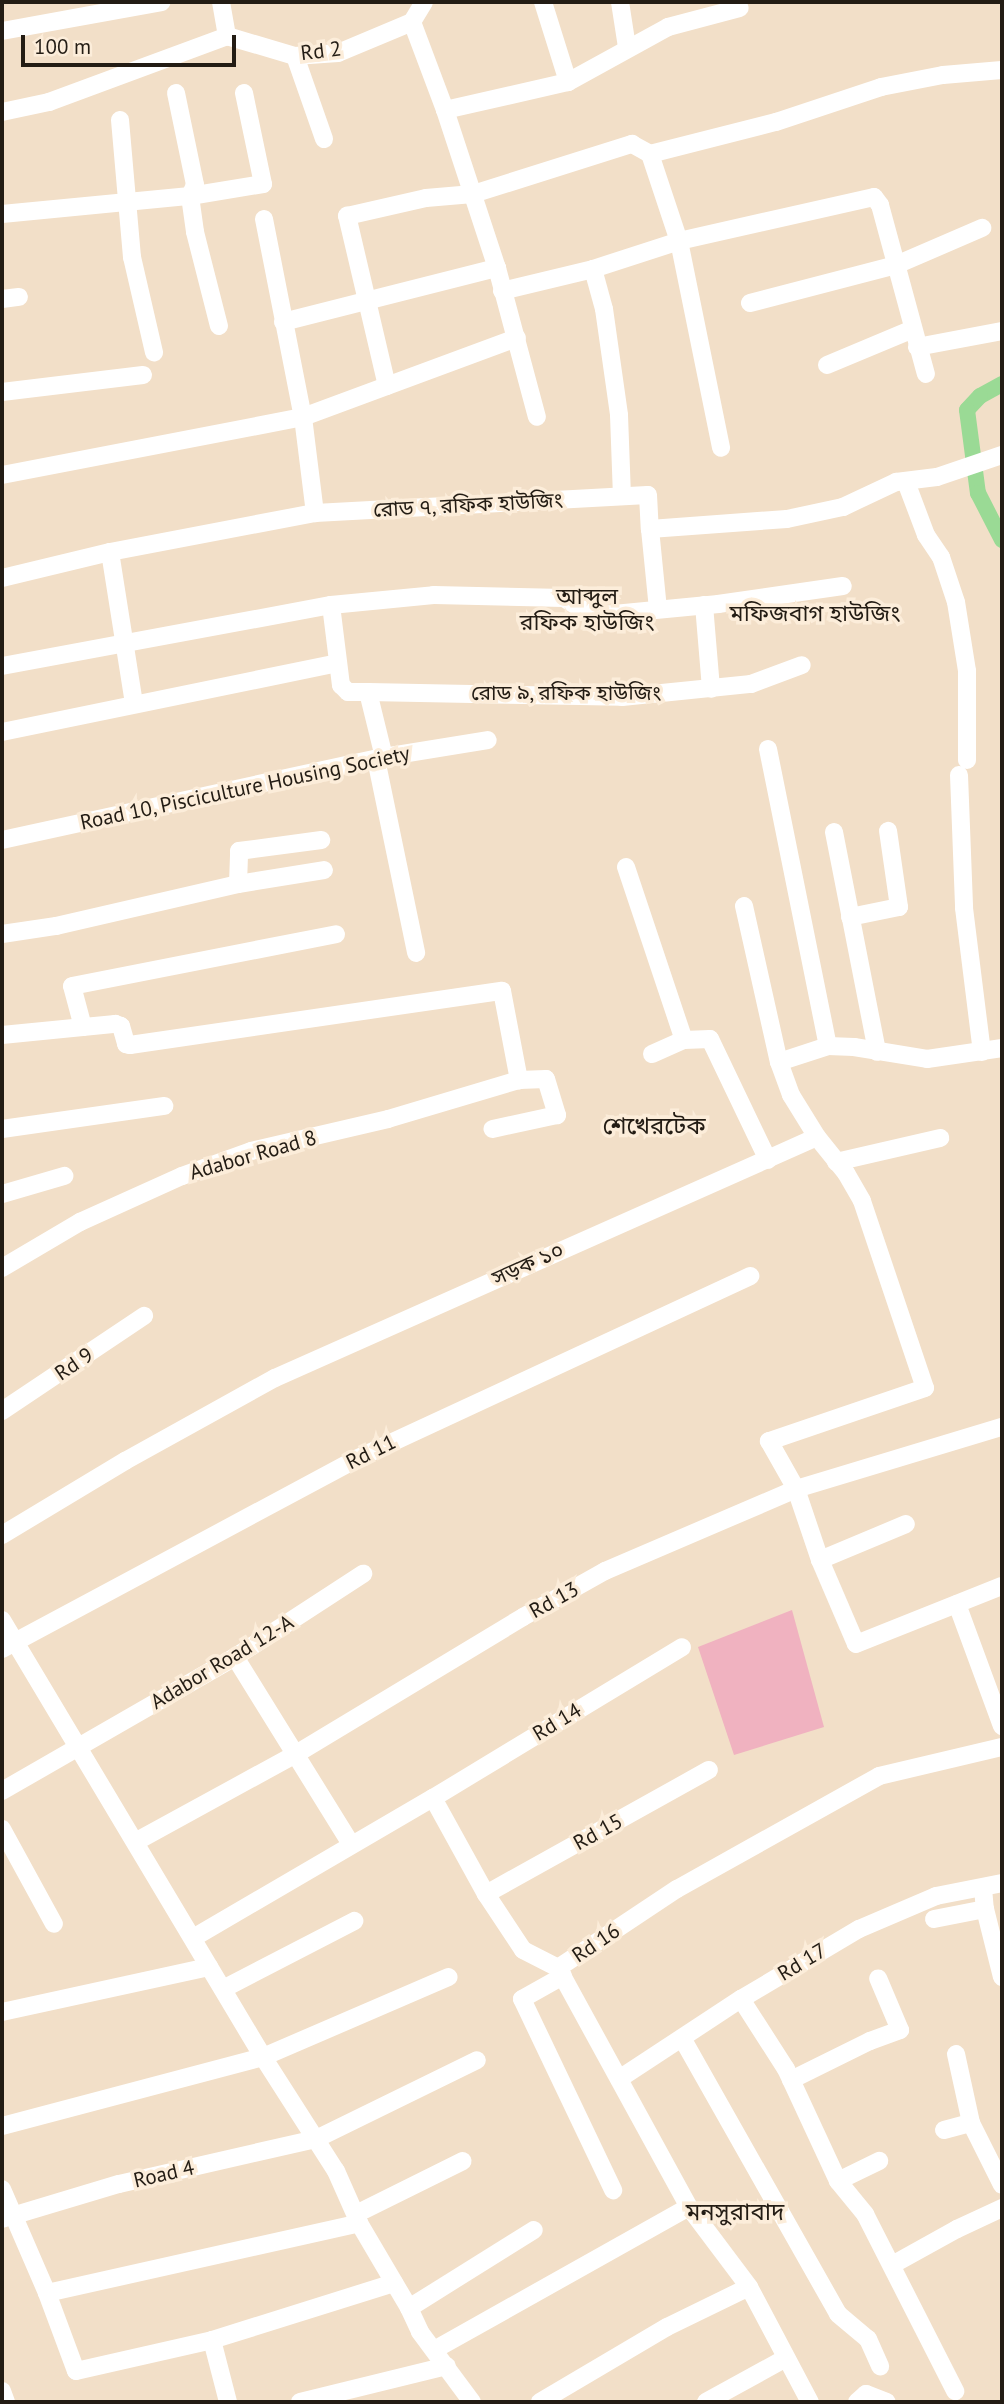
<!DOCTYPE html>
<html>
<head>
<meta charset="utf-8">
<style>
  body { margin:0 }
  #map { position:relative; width:1004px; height:2404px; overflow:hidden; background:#f2dfc8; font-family:"PT Sans","Noto Sans Bengali",sans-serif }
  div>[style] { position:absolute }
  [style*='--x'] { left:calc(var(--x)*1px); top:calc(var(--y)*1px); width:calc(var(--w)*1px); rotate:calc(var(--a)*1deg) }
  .green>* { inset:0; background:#f0b2c0 }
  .canal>* { height:16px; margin:-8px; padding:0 8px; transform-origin:8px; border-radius:8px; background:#9ada95 }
  .street>* { height:18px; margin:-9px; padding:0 9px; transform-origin:9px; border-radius:9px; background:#fff }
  span { translate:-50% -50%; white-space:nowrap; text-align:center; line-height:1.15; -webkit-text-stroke:7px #fcedda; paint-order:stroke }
  .street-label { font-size:21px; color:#231c14 }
  .neighbourhood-label { font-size:23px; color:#231c14 }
  .quarter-label { font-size:24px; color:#231c14 }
  .frame { position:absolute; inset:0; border:4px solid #231c14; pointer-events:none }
  .scale { position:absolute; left:21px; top:35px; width:215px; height:32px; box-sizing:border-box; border:4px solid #231c14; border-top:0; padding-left:9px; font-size:21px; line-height:24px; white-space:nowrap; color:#231c14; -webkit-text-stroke:5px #fcedda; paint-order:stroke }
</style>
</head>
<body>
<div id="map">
  <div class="green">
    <i style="clip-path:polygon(792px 1610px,824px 1727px,734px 1755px,698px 1647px)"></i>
  </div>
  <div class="canal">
    <i style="--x:1002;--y:384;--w:25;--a:151"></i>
    <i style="--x:980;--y:396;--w:19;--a:133"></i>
    <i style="--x:967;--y:410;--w:84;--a:82.5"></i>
    <i style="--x:978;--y:493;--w:53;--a:62.9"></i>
  </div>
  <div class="street">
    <i style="--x:221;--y:2;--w:35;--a:80"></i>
    <i style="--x:424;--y:2;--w:23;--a:121"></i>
    <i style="--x:412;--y:22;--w:94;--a:69.4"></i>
    <i style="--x:445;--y:110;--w:166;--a:71.8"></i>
    <i style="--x:497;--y:268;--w:154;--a:75"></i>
    <i style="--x:543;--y:2;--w:84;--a:72.6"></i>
    <i style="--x:620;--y:2;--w:46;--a:81.2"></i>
    <i style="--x:2;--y:31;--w:162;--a:-10.3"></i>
    <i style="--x:227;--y:36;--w:71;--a:16.4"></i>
    <i style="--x:295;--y:56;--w:43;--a:-4"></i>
    <i style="--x:338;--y:53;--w:80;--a:-22.7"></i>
    <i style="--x:295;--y:56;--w:88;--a:70.7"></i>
    <i style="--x:176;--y:93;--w:94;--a:78.3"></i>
    <i style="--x:195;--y:185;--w:12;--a:114"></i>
    <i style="--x:190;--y:196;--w:36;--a:82"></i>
    <i style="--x:195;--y:232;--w:97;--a:75.7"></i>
    <i style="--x:445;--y:110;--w:126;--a:-12.8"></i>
    <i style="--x:568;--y:82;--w:114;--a:-28.8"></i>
    <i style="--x:668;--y:27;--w:74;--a:-14.8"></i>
    <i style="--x:2;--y:112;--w:48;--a:-12"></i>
    <i style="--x:49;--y:102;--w:190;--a:-20.3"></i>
    <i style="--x:120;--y:120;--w:138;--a:85"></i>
    <i style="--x:132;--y:257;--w:98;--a:77"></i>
    <i style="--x:650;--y:154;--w:92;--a:71.6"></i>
    <i style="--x:679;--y:241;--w:211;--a:78.5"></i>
    <i style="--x:2;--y:214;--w:189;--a:-5.5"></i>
    <i style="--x:190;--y:196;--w:74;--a:-9.3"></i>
    <i style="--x:263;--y:184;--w:93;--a:-101.8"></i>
    <i style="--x:264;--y:219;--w:202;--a:78.9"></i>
    <i style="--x:303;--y:417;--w:97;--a:82.9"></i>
    <i style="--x:593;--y:269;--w:41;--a:74.6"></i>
    <i style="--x:604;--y:309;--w:107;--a:81.9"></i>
    <i style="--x:619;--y:415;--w:81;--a:87.9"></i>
    <i style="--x:502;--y:291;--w:94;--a:-13.6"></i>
    <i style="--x:593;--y:269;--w:90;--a:-18"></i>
    <i style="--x:679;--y:241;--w:200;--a:-12.7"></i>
    <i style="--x:874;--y:197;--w:10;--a:53"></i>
    <i style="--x:880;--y:205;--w:175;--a:74.8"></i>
    <i style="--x:2;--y:299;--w:17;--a:-7"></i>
    <i style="--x:750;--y:303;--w:151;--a:-14.6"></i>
    <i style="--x:896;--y:265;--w:94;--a:-23.3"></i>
    <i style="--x:283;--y:322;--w:221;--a:-14.2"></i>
    <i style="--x:917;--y:347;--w:86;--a:-10.7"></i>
    <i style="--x:827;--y:365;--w:93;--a:-22.7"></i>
    <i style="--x:387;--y:386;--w:175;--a:-103.2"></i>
    <i style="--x:347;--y:216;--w:81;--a:-12.8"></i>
    <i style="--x:426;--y:198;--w:47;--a:-4.9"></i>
    <i style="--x:473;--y:194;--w:167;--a:-17.5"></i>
    <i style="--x:632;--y:144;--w:21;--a:29"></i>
    <i style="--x:650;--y:154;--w:130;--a:-14.3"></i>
    <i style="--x:776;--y:122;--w:111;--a:-18.4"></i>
    <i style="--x:881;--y:87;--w:63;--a:-11"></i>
    <i style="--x:943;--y:75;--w:59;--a:-4.8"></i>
    <i style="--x:2;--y:392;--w:142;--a:-6.9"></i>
    <i style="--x:2;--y:475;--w:307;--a:-10.9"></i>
    <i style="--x:303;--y:417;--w:228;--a:-20.3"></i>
    <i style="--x:906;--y:482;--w:57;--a:69.3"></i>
    <i style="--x:926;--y:535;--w:27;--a:56"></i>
    <i style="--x:941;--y:557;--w:47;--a:71.6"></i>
    <i style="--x:956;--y:602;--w:70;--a:80.9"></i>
    <i style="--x:967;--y:671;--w:89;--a:90"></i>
    <i style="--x:650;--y:529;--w:80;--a:84.3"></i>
    <i style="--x:110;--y:552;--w:153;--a:81"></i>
    <i style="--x:2;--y:578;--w:111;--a:-13.5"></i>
    <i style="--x:110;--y:552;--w:209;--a:-10.8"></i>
    <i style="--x:315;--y:513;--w:333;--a:-3.1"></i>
    <i style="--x:648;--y:495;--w:34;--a:87"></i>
    <i style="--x:650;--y:529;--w:137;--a:-4.2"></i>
    <i style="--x:787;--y:519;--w:57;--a:-12.1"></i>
    <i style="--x:843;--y:507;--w:59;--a:-25.3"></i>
    <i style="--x:896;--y:482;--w:41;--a:-7"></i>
    <i style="--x:937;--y:477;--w:69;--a:-18.7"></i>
    <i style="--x:331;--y:605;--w:81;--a:82.9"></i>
    <i style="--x:341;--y:685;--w:10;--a:45"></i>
    <i style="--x:348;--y:692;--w:20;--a:0"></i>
    <i style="--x:368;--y:692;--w:67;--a:76.2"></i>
    <i style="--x:704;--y:605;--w:84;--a:85.2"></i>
    <i style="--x:2;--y:666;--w:335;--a:-10.5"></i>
    <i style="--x:331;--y:605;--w:103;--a:-5.5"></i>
    <i style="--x:434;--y:595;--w:130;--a:1.3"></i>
    <i style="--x:564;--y:598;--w:34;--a:32"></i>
    <i style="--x:593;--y:616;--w:126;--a:-5.5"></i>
    <i style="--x:718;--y:604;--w:126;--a:-8.2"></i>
    <i style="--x:368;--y:692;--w:254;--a:1.1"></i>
    <i style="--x:622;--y:697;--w:130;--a:-5.8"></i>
    <i style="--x:751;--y:684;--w:54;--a:-20.4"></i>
    <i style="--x:2;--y:732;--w:343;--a:-11.6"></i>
    <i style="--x:768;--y:749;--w:303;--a:78.6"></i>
    <i style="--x:376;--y:759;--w:198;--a:78.3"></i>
    <i style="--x:959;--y:775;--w:133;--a:87.8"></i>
    <i style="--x:964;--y:908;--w:145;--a:82.9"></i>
    <i style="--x:834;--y:832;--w:224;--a:78.9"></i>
    <i style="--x:2;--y:840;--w:391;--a:-12.3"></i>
    <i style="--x:384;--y:757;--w:105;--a:-9.3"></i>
    <i style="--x:626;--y:867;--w:182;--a:71.5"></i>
    <i style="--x:684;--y:1040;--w:26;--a:-2"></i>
    <i style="--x:710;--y:1039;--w:134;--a:64.4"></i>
    <i style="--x:238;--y:884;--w:87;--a:-9.2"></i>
    <i style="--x:744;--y:906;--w:160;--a:77.4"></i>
    <i style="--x:850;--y:917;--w:50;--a:-11.5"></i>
    <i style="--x:899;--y:907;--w:77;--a:-98.2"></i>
    <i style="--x:2;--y:934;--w:55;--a:-8.4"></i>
    <i style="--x:56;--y:926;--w:187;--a:-13"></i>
    <i style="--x:238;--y:884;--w:33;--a:-88"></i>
    <i style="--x:239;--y:851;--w:83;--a:-7.6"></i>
    <i style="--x:83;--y:1027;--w:42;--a:-105"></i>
    <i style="--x:72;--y:986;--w:269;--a:-11.1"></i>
    <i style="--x:2;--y:1035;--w:114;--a:-5.6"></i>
    <i style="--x:115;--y:1024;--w:6;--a:18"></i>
    <i style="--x:121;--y:1026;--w:19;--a:74"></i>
    <i style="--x:126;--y:1044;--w:4;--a:14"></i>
    <i style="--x:130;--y:1045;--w:376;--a:-8.3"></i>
    <i style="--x:502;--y:991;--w:91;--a:79.2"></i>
    <i style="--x:519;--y:1080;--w:27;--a:-2"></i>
    <i style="--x:546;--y:1079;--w:38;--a:73"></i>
    <i style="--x:557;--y:1115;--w:66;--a:167.8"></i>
    <i style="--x:652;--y:1054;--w:35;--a:-24"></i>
    <i style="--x:2;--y:1129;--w:164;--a:-8.1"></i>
    <i style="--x:817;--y:1137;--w:49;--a:-121.8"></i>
    <i style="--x:791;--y:1095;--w:35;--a:-110"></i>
    <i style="--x:779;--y:1062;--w:52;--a:-18.1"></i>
    <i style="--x:828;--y:1046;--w:26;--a:2"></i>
    <i style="--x:854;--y:1047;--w:74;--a:9.3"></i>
    <i style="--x:927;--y:1059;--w:76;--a:-8.3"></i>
    <i style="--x:836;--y:1162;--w:107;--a:-13"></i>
    <i style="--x:2;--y:1194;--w:65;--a:-16.2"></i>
    <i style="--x:2;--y:1268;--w:91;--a:-30.5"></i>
    <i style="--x:80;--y:1222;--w:112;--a:-24.3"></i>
    <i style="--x:182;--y:1176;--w:73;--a:-19.9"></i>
    <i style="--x:251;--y:1151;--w:141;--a:-13.1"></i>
    <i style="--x:388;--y:1119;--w:137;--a:-16.6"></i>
    <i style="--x:2;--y:1411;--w:171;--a:-33.8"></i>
    <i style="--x:2;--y:1535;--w:144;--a:-31"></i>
    <i style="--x:125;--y:1461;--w:171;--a:-29"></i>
    <i style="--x:275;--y:1378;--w:593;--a:-23.97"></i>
    <i style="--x:817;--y:1137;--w:46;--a:51.1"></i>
    <i style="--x:846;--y:1173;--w:32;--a:60"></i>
    <i style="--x:862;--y:1201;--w:197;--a:71.4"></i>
    <i style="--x:925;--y:1388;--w:165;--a:161.2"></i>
    <i style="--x:769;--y:1441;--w:55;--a:60.6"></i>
    <i style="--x:796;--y:1489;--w:75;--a:71.3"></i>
    <i style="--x:820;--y:1560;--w:91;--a:66.8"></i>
    <i style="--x:856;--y:1644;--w:157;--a:-21.7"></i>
    <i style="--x:820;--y:1560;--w:93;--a:-22.7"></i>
    <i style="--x:957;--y:1604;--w:130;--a:69.8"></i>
    <i style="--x:2;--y:1620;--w:509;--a:59.15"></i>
    <i style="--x:263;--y:2057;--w:135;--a:57.4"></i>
    <i style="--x:336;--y:2171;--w:57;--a:66.1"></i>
    <i style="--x:359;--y:2223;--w:99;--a:59.5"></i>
    <i style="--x:409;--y:2308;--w:26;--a:65"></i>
    <i style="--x:420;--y:2332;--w:87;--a:53.4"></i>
    <i style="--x:2;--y:1649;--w:400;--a:-28.2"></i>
    <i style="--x:354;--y:1460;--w:437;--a:-24.9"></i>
    <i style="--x:235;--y:1657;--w:220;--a:58.2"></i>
    <i style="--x:2;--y:1791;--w:269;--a:-29.9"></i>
    <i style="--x:235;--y:1657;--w:153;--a:-33"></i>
    <i style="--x:433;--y:1798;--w:291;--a:-31.2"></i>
    <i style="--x:2;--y:1829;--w:108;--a:61.3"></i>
    <i style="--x:137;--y:1841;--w:181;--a:-28.7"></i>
    <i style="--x:296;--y:1754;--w:265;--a:-31.1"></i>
    <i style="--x:523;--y:1617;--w:94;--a:-29.3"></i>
    <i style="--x:605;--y:1571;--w:208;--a:-23.2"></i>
    <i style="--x:796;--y:1489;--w:215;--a:-16.8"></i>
    <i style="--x:983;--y:1888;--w:21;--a:85"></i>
    <i style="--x:985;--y:1909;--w:70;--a:76"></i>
    <i style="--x:486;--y:1894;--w:255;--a:-29.1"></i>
    <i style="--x:934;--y:1919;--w:52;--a:-11.1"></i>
    <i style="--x:193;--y:1938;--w:278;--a:-30.3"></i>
    <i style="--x:433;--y:1798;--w:110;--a:61.1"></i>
    <i style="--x:486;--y:1894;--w:67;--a:56.5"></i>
    <i style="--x:523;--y:1950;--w:39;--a:27"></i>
    <i style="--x:558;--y:1968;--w:143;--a:-33.6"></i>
    <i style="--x:677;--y:1889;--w:231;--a:-29.2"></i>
    <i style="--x:879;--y:1776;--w:126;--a:-13.3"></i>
    <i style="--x:558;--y:1968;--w:273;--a:61.3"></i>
    <i style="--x:689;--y:2207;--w:100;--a:53.1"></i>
    <i style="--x:749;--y:2287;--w:130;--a:62.1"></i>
    <i style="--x:563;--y:1976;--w:47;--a:150.7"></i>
    <i style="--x:522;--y:1999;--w:212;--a:64.5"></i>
    <i style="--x:223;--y:1989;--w:148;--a:-27.4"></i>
    <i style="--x:741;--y:1999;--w:83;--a:57.3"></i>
    <i style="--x:786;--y:2069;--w:123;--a:65.1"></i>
    <i style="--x:838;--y:2181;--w:43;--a:50.7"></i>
    <i style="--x:865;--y:2214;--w:199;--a:63"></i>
    <i style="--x:2;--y:2012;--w:212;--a:-12.3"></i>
    <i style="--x:682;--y:2038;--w:317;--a:60.5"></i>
    <i style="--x:838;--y:2314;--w:39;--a:40"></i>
    <i style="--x:868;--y:2339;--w:30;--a:66"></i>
    <i style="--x:956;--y:2054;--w:71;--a:77.7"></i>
    <i style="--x:971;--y:2123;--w:69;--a:63.4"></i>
    <i style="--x:619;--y:2079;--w:146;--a:-33.3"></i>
    <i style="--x:741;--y:1999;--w:137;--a:-30.7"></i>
    <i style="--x:859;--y:1929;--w:84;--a:-23.2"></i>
    <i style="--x:936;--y:1896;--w:67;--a:-11.1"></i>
    <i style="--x:791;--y:2080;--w:88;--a:-26.3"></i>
    <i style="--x:870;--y:2041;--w:32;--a:-20"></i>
    <i style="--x:900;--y:2030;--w:56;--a:-112.9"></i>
    <i style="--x:2;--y:2126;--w:270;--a:-14.8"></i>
    <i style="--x:263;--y:2057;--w:202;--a:-23.3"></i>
    <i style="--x:944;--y:2130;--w:28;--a:-15"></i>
    <i style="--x:838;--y:2181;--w:46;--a:-26"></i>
    <i style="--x:2;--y:2189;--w:113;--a:66.6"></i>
    <i style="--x:47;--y:2293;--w:83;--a:69.6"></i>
    <i style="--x:76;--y:2371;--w:139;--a:-12.8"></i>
    <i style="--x:212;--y:2340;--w:191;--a:-17.4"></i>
    <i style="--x:356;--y:2214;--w:119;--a:-26.4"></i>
    <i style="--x:2;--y:2219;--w:122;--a:-16.7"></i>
    <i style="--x:119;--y:2184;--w:202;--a:-12.9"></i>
    <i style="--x:316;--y:2139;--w:179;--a:-26.1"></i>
    <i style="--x:892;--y:2265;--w:74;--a:-29"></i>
    <i style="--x:957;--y:2229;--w:50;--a:-25"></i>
    <i style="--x:47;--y:2293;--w:320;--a:-12.6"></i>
    <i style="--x:409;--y:2308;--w:147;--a:-32"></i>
    <i style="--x:212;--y:2340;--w:64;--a:75.5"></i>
    <i style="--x:434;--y:2350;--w:292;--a:-29.3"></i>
    <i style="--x:2;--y:2391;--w:12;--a:70"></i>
    <i style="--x:300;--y:2402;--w:151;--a:-13.8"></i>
    <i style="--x:540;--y:2402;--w:147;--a:-30.6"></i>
    <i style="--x:667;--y:2327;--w:91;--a:-26"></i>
    <i style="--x:706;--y:2402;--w:91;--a:-28.8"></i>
    <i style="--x:857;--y:2402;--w:12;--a:-42"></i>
    <i style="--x:866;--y:2394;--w:22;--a:21"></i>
  </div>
  <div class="street-label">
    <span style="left:321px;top:51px;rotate:-7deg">Rd 2</span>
    <span style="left:468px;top:505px;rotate:-3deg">রোড ৭, রফিক হাউজিং</span>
    <span style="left:566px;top:693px">রোড ৯, রফিক হাউজিং</span>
    <span style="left:245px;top:788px;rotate:-12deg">Road 10, Pisciculture Housing Society</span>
    <span style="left:253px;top:1155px;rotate:-16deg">Adabor Road 8</span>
    <span style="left:528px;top:1264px;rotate:-24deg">সড়ক ১০</span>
    <span style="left:74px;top:1364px;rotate:-34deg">Rd 9</span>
    <span style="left:371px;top:1452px;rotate:-26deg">Rd 11</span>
    <span style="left:554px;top:1600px;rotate:-29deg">Rd 13</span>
    <span style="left:222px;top:1662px;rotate:-31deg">Adabor Road 12-A</span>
    <span style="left:557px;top:1722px;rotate:-31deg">Rd 14</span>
    <span style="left:598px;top:1832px;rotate:-29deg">Rd 15</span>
    <span style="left:596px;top:1943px;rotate:-34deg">Rd 16</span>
    <span style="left:802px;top:1962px;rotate:-31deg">Rd 17</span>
    <span style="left:164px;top:2174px;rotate:-13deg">Road 4</span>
  </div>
  <div class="neighbourhood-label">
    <span style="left:587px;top:609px">আব্দুল<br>রফিক হাউজিং</span>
    <span style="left:815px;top:613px">মফিজবাগ হাউজিং</span>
  </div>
  <div class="quarter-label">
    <span style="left:654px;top:1126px">শেখেরটেক</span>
    <span style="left:735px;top:2212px">মনসুরাবাদ</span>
  </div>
  <div class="frame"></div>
  <div class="scale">100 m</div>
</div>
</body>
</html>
